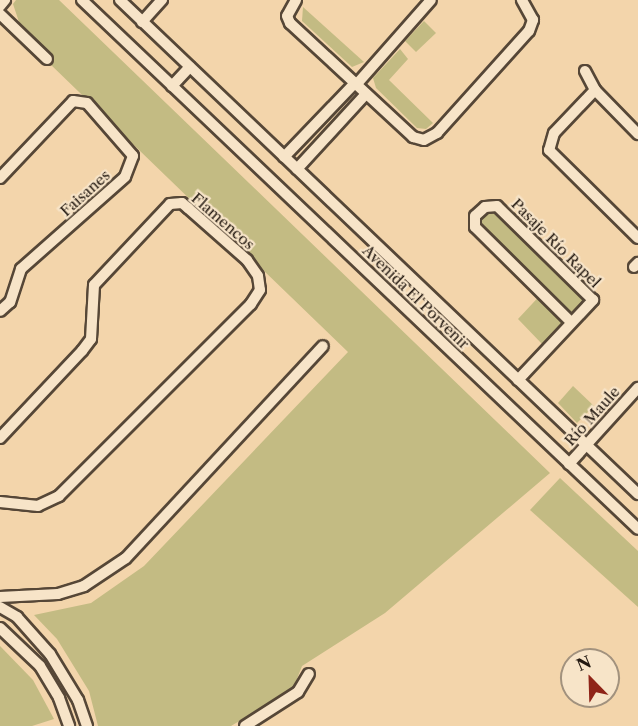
<!DOCTYPE html>
<html>
<head>
<meta charset="utf-8">
<style>
  body { margin:0 }
  #map { position:relative; width:638px; height:726px; overflow:hidden; background:#f3d5ab; font-family:"Libre Caslon Text",serif }
  div>[style] { position:absolute }
  [style*='--x'] { left:calc(var(--x)*1px); top:calc(var(--y)*1px); width:calc(var(--w)*1px); rotate:calc(var(--a)*1deg) }
  .green>* { inset:0; background:#c3bb83 }
  .roads { filter:drop-shadow(2px 0 #564737) drop-shadow(-2px 0 #564737) drop-shadow(0 2px #564737) drop-shadow(0 -2px #564737) }
  .minor>* { height:10px; margin:-5px; padding:0 5px; transform-origin:5px; border-radius:5px; background:#f7e4c8 }
  span { translate:-50% -50%; white-space:nowrap; text-align:center; line-height:1.15; -webkit-text-stroke:4.5px #f7e4c8; paint-order:stroke }
  .street-label { font-size:15px; color:#221810 }
  .north { position:absolute; left:560px; top:648px; width:60px; height:60px; box-sizing:border-box; background:#f7e4c8; border:2px solid #a2927e; border-radius:50%; rotate:337deg; font-size:16px; font-weight:700; line-height:24px; text-align:center; color:#221810 }
  .north::after { content:''; display:block; margin:auto; width:21px; height:27px; background:#8f2418; clip-path:polygon(50% 0,100% 100%,50% 72%,0 100%) }
</style>
</head>
<body>
<div id="map">
  <div class="green">
    <i style="clip-path:polygon(16px 0,59px 0,550px 473px,385px 613px,302px 666px,293px 689px,231px 726px,98px 726px,89px 691px,57px 639px,34px 615px,91px 603px,144px 566px,348px 352px,49px 63px,54px 58px,19px 22px,13px 4px)"></i>
    <i style="clip-path:polygon(303px 7px,364px 62px,352px 67px,302px 21px)"></i>
    <i style="clip-path:polygon(424px 21px,436px 33px,416px 52px,405px 41px)"></i>
    <i style="clip-path:polygon(400px 49px,408px 59px,389px 80px,433px 123px,426px 129px,417px 128px,376px 88px,373px 78px)"></i>
    <i style="clip-path:polygon(488px 211px,500px 211px,581px 290px,583px 306px,543px 345px,518px 319px,546px 289px,483px 228px,481px 217px)"></i>
    <i style="clip-path:polygon(573px 386px,594px 406px,577px 423px,558px 403px)"></i>
    <i style="clip-path:polygon(560px 478px,638px 551px,638px 607px,530px 510px)"></i>
    <i style="clip-path:polygon(0 646px,33px 680px,54px 719px,32px 726px,0 726px)"></i>
  </div>
  <div class="roads">
    <div class="minor">
      <i style="--x:82;--y:0;--w:767;--a:43.57"></i>
      <i style="--x:120;--y:0;--w:716;--a:43.64"></i>
      <i style="--x:296;--y:0;--w:18;--a:119"></i>
      <i style="--x:287;--y:16;--w:8;--a:67"></i>
      <i style="--x:290;--y:23;--w:168;--a:42.8"></i>
      <i style="--x:413;--y:137;--w:11;--a:15"></i>
      <i style="--x:424;--y:140;--w:15;--a:-28"></i>
      <i style="--x:437;--y:133;--w:137;--a:-48"></i>
      <i style="--x:529;--y:31;--w:12;--a:-70"></i>
      <i style="--x:533;--y:20;--w:23;--a:-119"></i>
      <i style="--x:0;--y:6;--w:8;--a:-50"></i>
      <i style="--x:0;--y:14;--w:65;--a:43.8"></i>
      <i style="--x:142;--y:22;--w:30;--a:-48"></i>
      <i style="--x:585;--y:71;--w:21;--a:62"></i>
      <i style="--x:595;--y:90;--w:62;--a:45.7"></i>
      <i style="--x:356;--y:85;--w:113;--a:-48.6"></i>
      <i style="--x:172;--y:86;--w:26;--a:-47"></i>
      <i style="--x:595;--y:90;--w:59;--a:133.6"></i>
      <i style="--x:554;--y:133;--w:18;--a:106"></i>
      <i style="--x:549;--y:150;--w:125;--a:44.7"></i>
      <i style="--x:284;--y:157;--w:103;--a:-46.2"></i>
      <i style="--x:297;--y:169;--w:102;--a:-47.4"></i>
      <i style="--x:0;--y:178;--w:106;--a:-46.5"></i>
      <i style="--x:73;--y:101;--w:14;--a:8"></i>
      <i style="--x:87;--y:103;--w:70;--a:49"></i>
      <i style="--x:133;--y:156;--w:22;--a:111"></i>
      <i style="--x:125;--y:177;--w:139;--a:138.5"></i>
      <i style="--x:21;--y:269;--w:35;--a:108"></i>
      <i style="--x:10;--y:302;--w:13;--a:138"></i>
      <i style="--x:634;--y:267;--w:6;--a:-45"></i>
      <i style="--x:518;--y:380;--w:110;--a:-46.8"></i>
      <i style="--x:593;--y:300;--w:134;--a:-135.6"></i>
      <i style="--x:497;--y:206;--w:12;--a:175"></i>
      <i style="--x:485;--y:207;--w:13;--a:138"></i>
      <i style="--x:475;--y:216;--w:11;--a:90"></i>
      <i style="--x:475;--y:227;--w:135;--a:44.7"></i>
      <i style="--x:0;--y:438;--w:120;--a:-46.7"></i>
      <i style="--x:82;--y:351;--w:15;--a:-53"></i>
      <i style="--x:91;--y:339;--w:54;--a:-86.8"></i>
      <i style="--x:94;--y:285;--w:111;--a:-46.8"></i>
      <i style="--x:170;--y:204;--w:12;--a:-5"></i>
      <i style="--x:182;--y:203;--w:8;--a:40"></i>
      <i style="--x:188;--y:208;--w:79;--a:41.4"></i>
      <i style="--x:247;--y:260;--w:19;--a:55"></i>
      <i style="--x:258;--y:276;--w:14;--a:82"></i>
      <i style="--x:260;--y:290;--w:17;--a:123"></i>
      <i style="--x:251;--y:304;--w:272;--a:135"></i>
      <i style="--x:59;--y:496;--w:23;--a:155"></i>
      <i style="--x:38;--y:506;--w:38;--a:-174"></i>
      <i style="--x:569;--y:464;--w:103;--a:-47.8"></i>
      <i style="--x:0;--y:597;--w:58;--a:-3"></i>
      <i style="--x:58;--y:594;--w:27;--a:-17"></i>
      <i style="--x:84;--y:586;--w:50;--a:-33.7"></i>
      <i style="--x:126;--y:558;--w:289;--a:-47.1"></i>
      <i style="--x:0;--y:607;--w:20;--a:30"></i>
      <i style="--x:17;--y:617;--w:50;--a:48.3"></i>
      <i style="--x:50;--y:654;--w:54;--a:58.7"></i>
      <i style="--x:78;--y:700;--w:28;--a:71"></i>
      <i style="--x:0;--y:628;--w:55;--a:43.5"></i>
      <i style="--x:40;--y:666;--w:37;--a:59"></i>
      <i style="--x:59;--y:698;--w:30;--a:70"></i>
      <i style="--x:245;--y:726;--w:63;--a:-32.7"></i>
      <i style="--x:298;--y:692;--w:21;--a:-59"></i>
    </div>
  </div>
  <div class="street-label">
    <span style="left:85px;top:193px;rotate:-42deg">Faisanes</span>
    <span style="left:223px;top:221px;rotate:41deg">Flamencos</span>
    <span style="left:556px;top:243px;rotate:45deg">Pasaje Río Rapel</span>
    <span style="left:416px;top:297px;rotate:44deg">Avenida El Porvenir</span>
    <span style="left:592px;top:416px;rotate:-48deg">Río Maule</span>
  </div>
  <div class="north">N</div>
</div>
</body>
</html>
